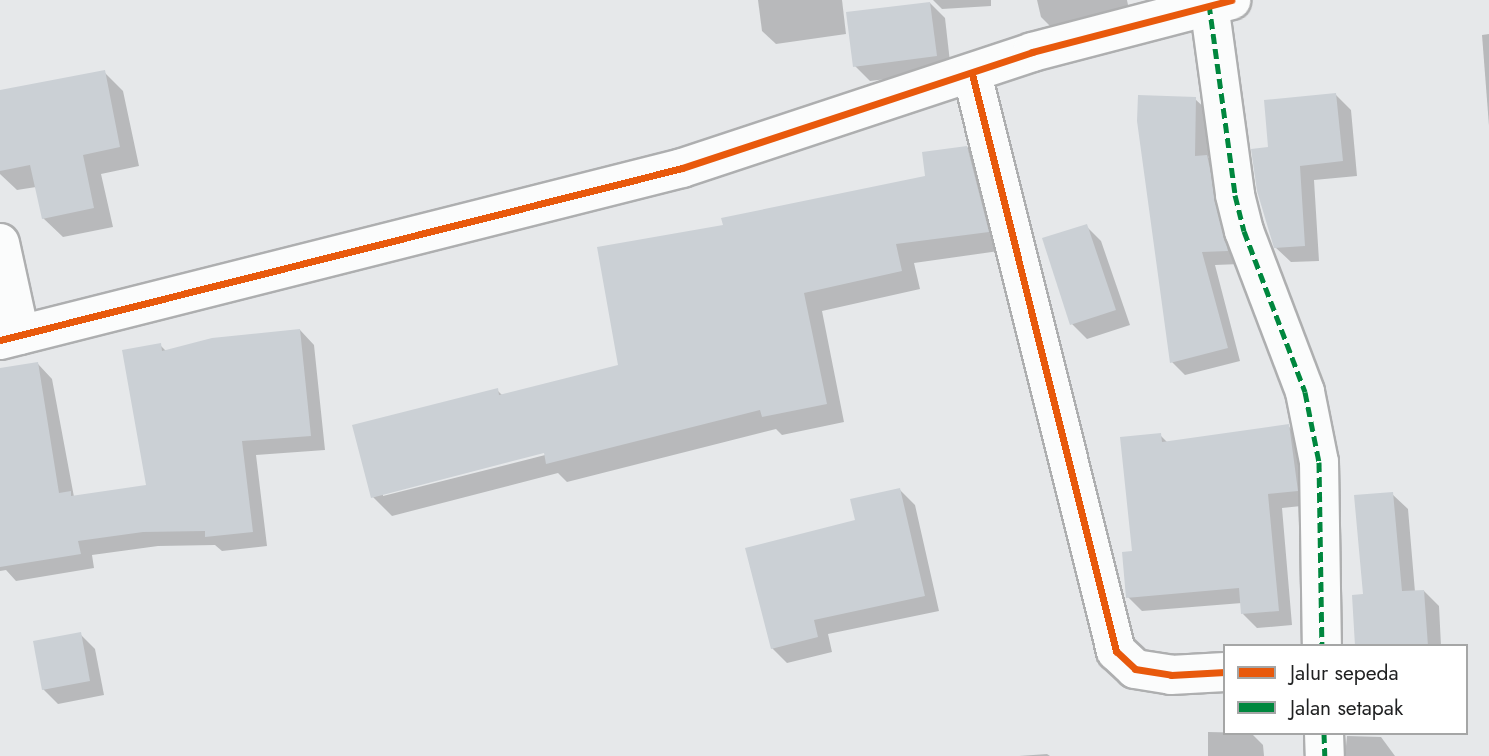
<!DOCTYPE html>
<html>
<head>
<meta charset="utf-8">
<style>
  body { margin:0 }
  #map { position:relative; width:1489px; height:756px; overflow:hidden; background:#e6e8ea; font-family:Jost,sans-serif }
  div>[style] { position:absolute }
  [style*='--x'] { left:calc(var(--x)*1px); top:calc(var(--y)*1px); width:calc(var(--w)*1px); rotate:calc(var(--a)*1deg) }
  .shadow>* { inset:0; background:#0003 }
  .building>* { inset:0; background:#cbd0d5 }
  .roads { filter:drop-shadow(2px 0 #aeafb0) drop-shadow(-2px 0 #aeafb0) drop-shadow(0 2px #aeafb0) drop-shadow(0 -2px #aeafb0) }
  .minor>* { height:38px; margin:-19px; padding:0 19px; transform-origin:19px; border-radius:19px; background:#fbfcfc }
  .quiet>* { height:5px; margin-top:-2.5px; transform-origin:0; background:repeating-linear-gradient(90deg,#00873e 0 10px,transparent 0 15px) }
  .cycleway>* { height:7px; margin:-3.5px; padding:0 3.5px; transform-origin:3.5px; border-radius:3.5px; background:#e8590c }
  span { translate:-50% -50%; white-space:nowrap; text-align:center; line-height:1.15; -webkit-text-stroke:5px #fff; paint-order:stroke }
  .legend { position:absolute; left:1223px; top:644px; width:245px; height:91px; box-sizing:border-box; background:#fff; border:2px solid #a5a6a6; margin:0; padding:9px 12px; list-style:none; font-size:21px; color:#1f2021 }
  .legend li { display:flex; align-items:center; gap:14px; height:35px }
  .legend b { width:35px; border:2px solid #a5a6a6 }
</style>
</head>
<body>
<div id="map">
  <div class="shadow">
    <i style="clip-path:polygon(758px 0,842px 0,846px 34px,776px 44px,762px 31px)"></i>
    <i style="clip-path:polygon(933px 0,991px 0,991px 6px,942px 9px)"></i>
    <i style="clip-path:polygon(1037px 0,1127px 0,1130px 15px,1055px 31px,1041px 17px)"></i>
    <i style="clip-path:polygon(930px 3px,945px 18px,951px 71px,870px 81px,855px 66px)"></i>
    <i style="clip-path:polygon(1489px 34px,1489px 126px,1482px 35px)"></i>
    <i style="clip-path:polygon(104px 72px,123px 91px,139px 166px,101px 174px,113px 227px,63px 237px,43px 218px,36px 187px,17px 190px,0 174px,0 92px)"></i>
    <i style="clip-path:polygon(1336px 95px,1351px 110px,1357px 176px,1314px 180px,1319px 261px,1291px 262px,1275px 247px,1270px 149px)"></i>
    <i style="clip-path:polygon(1195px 99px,1209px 112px,1208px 157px,1220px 170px,1240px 264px,1215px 265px,1240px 361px,1185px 375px,1172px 362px)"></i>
    <i style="clip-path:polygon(evenodd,967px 147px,986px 166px,1006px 250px,914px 263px,920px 289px,822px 311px,844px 422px,782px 435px,776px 429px,567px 482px,558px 473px,392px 516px,373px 497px,497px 390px,503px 396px,620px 366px,725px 227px,927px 177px,967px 147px,552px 450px,553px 453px,383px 496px,383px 493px,552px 450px)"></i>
    <i style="clip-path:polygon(1086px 226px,1101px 241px,1130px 325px,1087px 339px,1072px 324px)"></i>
    <i style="clip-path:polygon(300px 330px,314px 345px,325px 450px,256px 455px,267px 546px,222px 551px,215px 545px,158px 546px,92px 555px,94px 568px,16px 581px,6px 570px,0 571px,0 370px,38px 364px,52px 379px,74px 497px,148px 486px,160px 345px,167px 352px)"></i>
    <i style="clip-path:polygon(1288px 426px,1303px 440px,1311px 505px,1282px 508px,1292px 625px,1257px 628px,1243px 614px,1242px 603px,1142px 611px,1128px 597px,1160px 435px,1168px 443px)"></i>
    <i style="clip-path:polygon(900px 490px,915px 505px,939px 611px,828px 634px,832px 652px,787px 663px,772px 648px)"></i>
    <i style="clip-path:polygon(1392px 494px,1408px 509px,1415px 592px,1424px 591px,1439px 606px,1441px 646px,1357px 646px)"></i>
    <i style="clip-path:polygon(80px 634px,95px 649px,104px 695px,58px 704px,43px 689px)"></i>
    <i style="clip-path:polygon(1208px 732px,1251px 733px,1263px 745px,1264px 756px,1208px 756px)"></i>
    <i style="clip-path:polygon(1347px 736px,1381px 737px,1395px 756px,1345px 756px)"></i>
    <i style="clip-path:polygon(1047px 754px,1050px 756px,1019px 756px)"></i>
  </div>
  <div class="building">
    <i style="clip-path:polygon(930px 2px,937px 56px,853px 67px,846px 12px)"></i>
    <i style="clip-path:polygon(105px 70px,120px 147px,83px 155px,94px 208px,42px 219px,30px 165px,0 171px,0 90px)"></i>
    <i style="clip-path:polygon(1336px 93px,1343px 161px,1300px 166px,1305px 246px,1274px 248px,1257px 191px,1251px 149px,1268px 147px,1264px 100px)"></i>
    <i style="clip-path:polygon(1138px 95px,1196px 97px,1195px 156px,1207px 155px,1228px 251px,1202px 252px,1228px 348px,1170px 363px,1137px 121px)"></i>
    <i style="clip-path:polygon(967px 146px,989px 232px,896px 244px,902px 271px,804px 293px,827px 404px,762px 417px,760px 410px,546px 464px,544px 453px,371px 498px,352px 425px,498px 388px,499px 395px,618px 365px,597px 247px,723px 225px,721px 218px,925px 176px,922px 152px)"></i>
    <i style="clip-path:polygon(1087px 224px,1116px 310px,1070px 325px,1042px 238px)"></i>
    <i style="clip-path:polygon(300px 329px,311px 436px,242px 441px,253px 532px,205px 537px,205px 531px,143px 532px,78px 541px,81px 554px,0 567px,0 368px,38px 362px,59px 493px,71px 491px,71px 496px,146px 485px,122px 350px,161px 343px,162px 351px,212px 338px)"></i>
    <i style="clip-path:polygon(1289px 424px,1298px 491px,1268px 494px,1279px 611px,1241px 614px,1239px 588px,1126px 598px,1122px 552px,1132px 551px,1120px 437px,1161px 433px,1162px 442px)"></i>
    <i style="clip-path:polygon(900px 488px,925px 596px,814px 620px,818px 637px,771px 649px,745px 548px,855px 520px,850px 499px)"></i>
    <i style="clip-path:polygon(1393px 492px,1402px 591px,1424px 590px,1428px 646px,1355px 646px,1352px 595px,1363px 594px,1354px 495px)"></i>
    <i style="clip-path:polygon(81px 632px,90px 681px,42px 690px,33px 641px)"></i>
  </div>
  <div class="roads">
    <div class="minor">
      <i style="--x:1209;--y:4;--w:193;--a:82.2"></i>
      <i style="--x:1235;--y:195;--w:37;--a:76"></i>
      <i style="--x:1244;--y:231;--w:172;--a:69.2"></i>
      <i style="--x:1305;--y:392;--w:71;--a:78.7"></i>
      <i style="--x:1319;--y:462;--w:184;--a:89.1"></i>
      <i style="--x:972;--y:74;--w:595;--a:75.99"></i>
      <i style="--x:1116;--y:651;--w:26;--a:43"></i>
      <i style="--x:1135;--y:669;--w:36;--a:9"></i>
      <i style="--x:1171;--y:675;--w:54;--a:-3.2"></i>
      <i style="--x:0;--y:243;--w:94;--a:77.7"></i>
      <i style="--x:0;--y:340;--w:703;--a:-14.15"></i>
      <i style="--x:682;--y:168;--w:369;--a:-18.3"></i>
      <i style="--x:1032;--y:52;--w:206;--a:-14.6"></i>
      <i style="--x:1324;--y:733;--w:23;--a:88"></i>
    </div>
  </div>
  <div class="quiet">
    <i style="--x:1209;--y:4;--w:193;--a:82.2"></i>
    <i style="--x:1235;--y:195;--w:37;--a:76"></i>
    <i style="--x:1244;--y:231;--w:172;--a:69.2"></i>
    <i style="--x:1305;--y:392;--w:71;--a:78.7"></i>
    <i style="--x:1319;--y:462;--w:184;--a:89.1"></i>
    <i style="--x:1324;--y:733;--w:23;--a:88"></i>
  </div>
  <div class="cycleway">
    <i style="--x:972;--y:74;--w:595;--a:75.99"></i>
    <i style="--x:1116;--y:651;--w:26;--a:43"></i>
    <i style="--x:1135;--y:669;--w:36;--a:9"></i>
    <i style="--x:1171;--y:675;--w:54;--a:-3.2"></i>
    <i style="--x:0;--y:340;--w:703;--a:-14.15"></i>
    <i style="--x:682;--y:168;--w:369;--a:-18.3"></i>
    <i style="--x:1032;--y:52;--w:206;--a:-14.6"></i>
  </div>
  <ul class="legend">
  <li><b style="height:9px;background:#e8590c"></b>Jalur sepeda</li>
  <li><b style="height:9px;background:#00873e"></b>Jalan setapak</li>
  </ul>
</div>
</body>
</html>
